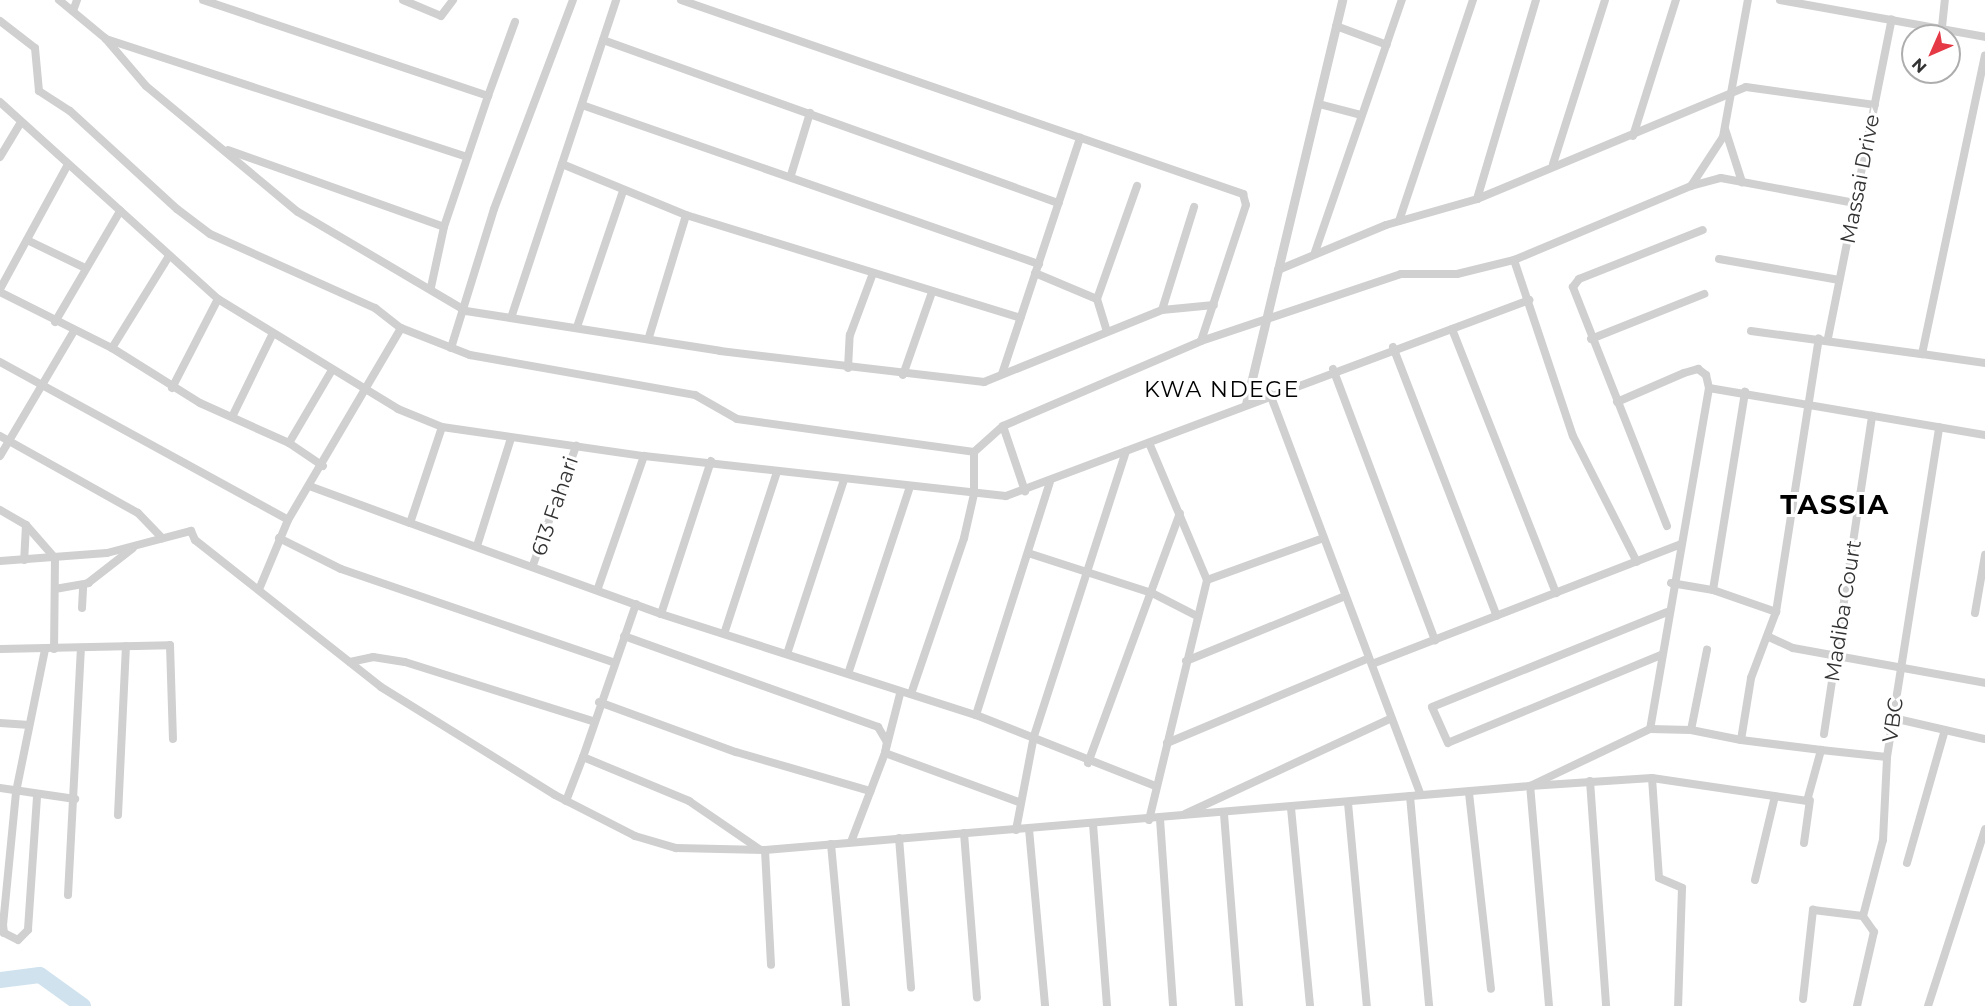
<!DOCTYPE html>
<html>
<head>
<meta charset="utf-8">
<style>
  body { margin:0 }
  #map { position:relative; width:1985px; height:1006px; overflow:hidden; background:#fff; font-family:Montserrat,sans-serif }
  div>[style] { position:absolute }
  [style*='--x'] { left:calc(var(--x)*1px); top:calc(var(--y)*1px); width:calc(var(--w)*1px); rotate:calc(var(--a)*1deg) }
  .river>* { height:16px; margin:-8px; padding:0 8px; transform-origin:8px; border-radius:8px; background:#cfe2ee }
  .minor>* { height:8px; margin:-4px; padding:0 4px; transform-origin:4px; border-radius:4px; background:#d0d0d0 }
  .tertiary>* { height:9px; margin:-4.5px; padding:0 4.5px; transform-origin:4.5px; border-radius:4.5px; background:#d0d0d0 }
  span { translate:-50% -50%; white-space:nowrap; text-align:center; line-height:1.15; -webkit-text-stroke:6px #fff; paint-order:stroke }
  .street-label { font-size:21px; color:#333 }
  .neighbourhood-label { font-size:22px; color:#000; letter-spacing:1.5px }
  .district-label { font-size:27px; color:#000; font-weight:700; letter-spacing:1.5px }
  .north { position:absolute; left:1901px; top:24px; width:60px; height:60px; box-sizing:border-box; background:#fff; border:2px solid #adadad; border-radius:50%; rotate:225deg; font-size:16px; font-weight:700; line-height:24px; text-align:center; color:#333 }
  .north::after { content:''; display:block; margin:auto; width:21px; height:27px; background:#e63946; clip-path:polygon(50% 0,100% 100%,50% 72%,0 100%) }
</style>
</head>
<body>
<div id="map">
  <div class="river">
    <i style="--x:0;--y:980;--w:40;--a:-7.1"></i>
    <i style="--x:40;--y:975;--w:53;--a:35.8"></i>
  </div>
  <div class="minor">
    <i style="--x:59;--y:0;--w:60;--a:39.6"></i>
    <i style="--x:105;--y:38;--w:63;--a:49.5"></i>
    <i style="--x:146;--y:86;--w:197;--a:39.7"></i>
    <i style="--x:298;--y:212;--w:195;--a:30.5"></i>
    <i style="--x:466;--y:311;--w:257;--a:8.9"></i>
    <i style="--x:720;--y:351;--w:266;--a:6.7"></i>
    <i style="--x:984;--y:382;--w:192;--a:-22"></i>
    <i style="--x:1162;--y:310;--w:52;--a:-5.5"></i>
    <i style="--x:203;--y:0;--w:301;--a:18.6"></i>
    <i style="--x:488;--y:96;--w:138;--a:108.6"></i>
    <i style="--x:444;--y:227;--w:61;--a:102.2"></i>
    <i style="--x:403;--y:0;--w:41;--a:22.8"></i>
    <i style="--x:441;--y:16;--w:20;--a:-53"></i>
    <i style="--x:681;--y:0;--w:595;--a:19.04"></i>
    <i style="--x:1243;--y:194;--w:11;--a:75"></i>
    <i style="--x:1246;--y:205;--w:143;--a:108.3"></i>
    <i style="--x:1780;--y:0;--w:208;--a:10.2"></i>
    <i style="--x:73;--y:11;--w:12;--a:-70"></i>
    <i style="--x:0;--y:21;--w:44;--a:37.6"></i>
    <i style="--x:35;--y:48;--w:43;--a:84.7"></i>
    <i style="--x:39;--y:91;--w:37;--a:33"></i>
    <i style="--x:70;--y:111;--w:145;--a:42.5"></i>
    <i style="--x:177;--y:209;--w:41;--a:37.1"></i>
    <i style="--x:210;--y:234;--w:181;--a:24.2"></i>
    <i style="--x:375;--y:308;--w:33;--a:38"></i>
    <i style="--x:401;--y:328;--w:74;--a:21.4"></i>
    <i style="--x:470;--y:355;--w:229;--a:10.1"></i>
    <i style="--x:695;--y:395;--w:48;--a:29.7"></i>
    <i style="--x:737;--y:419;--w:239;--a:7.9"></i>
    <i style="--x:974;--y:452;--w:39;--a:-42"></i>
    <i style="--x:1003;--y:426;--w:215;--a:-23.2"></i>
    <i style="--x:1201;--y:341;--w:211;--a:-18.5"></i>
    <i style="--x:1401;--y:274;--w:56;--a:0"></i>
    <i style="--x:1457;--y:274;--w:59;--a:-13.8"></i>
    <i style="--x:1514;--y:260;--w:192;--a:-22.7"></i>
    <i style="--x:1691;--y:186;--w:31;--a:-15"></i>
    <i style="--x:1721;--y:178;--w:136;--a:10.6"></i>
    <i style="--x:1336;--y:26;--w:54;--a:20.4"></i>
    <i style="--x:1942;--y:27;--w:27;--a:-84"></i>
    <i style="--x:106;--y:39;--w:380;--a:18.1"></i>
    <i style="--x:603;--y:40;--w:484;--a:19.7"></i>
    <i style="--x:488;--y:96;--w:79;--a:-70"></i>
    <i style="--x:0;--y:102;--w:294;--a:42.1"></i>
    <i style="--x:218;--y:299;--w:211;--a:31.4"></i>
    <i style="--x:398;--y:409;--w:48;--a:22.2"></i>
    <i style="--x:442;--y:427;--w:204;--a:8.2"></i>
    <i style="--x:644;--y:456;--w:364;--a:6.3"></i>
    <i style="--x:1006;--y:496;--w:559;--a:-20.54"></i>
    <i style="--x:1319;--y:104;--w:43;--a:14.7"></i>
    <i style="--x:582;--y:105;--w:484;--a:19.2"></i>
    <i style="--x:1725;--y:129;--w:56;--a:72.2"></i>
    <i style="--x:1633;--y:136;--w:143;--a:-72.5"></i>
    <i style="--x:228;--y:150;--w:229;--a:19.6"></i>
    <i style="--x:0;--y:157;--w:41;--a:-59"></i>
    <i style="--x:562;--y:164;--w:134;--a:22.4"></i>
    <i style="--x:686;--y:215;--w:350;--a:17.1"></i>
    <i style="--x:1553;--y:164;--w:172;--a:-72.4"></i>
    <i style="--x:791;--y:175;--w:65;--a:-73"></i>
    <i style="--x:1691;--y:186;--w:59;--a:-56.9"></i>
    <i style="--x:1723;--y:137;--w:139;--a:-79.7"></i>
    <i style="--x:1477;--y:199;--w:208;--a:-73.5"></i>
    <i style="--x:1399;--y:221;--w:233;--a:-71.5"></i>
    <i style="--x:27;--y:240;--w:62;--a:25.7"></i>
    <i style="--x:1315;--y:252;--w:267;--a:-71"></i>
    <i style="--x:1719;--y:259;--w:122;--a:9.9"></i>
    <i style="--x:1514;--y:260;--w:186;--a:71.5"></i>
    <i style="--x:1573;--y:436;--w:141;--a:63.1"></i>
    <i style="--x:1278;--y:270;--w:117;--a:-22.6"></i>
    <i style="--x:1386;--y:225;--w:95;--a:-15.9"></i>
    <i style="--x:1477;--y:199;--w:291;--a:-22.6"></i>
    <i style="--x:1746;--y:87;--w:130;--a:7.9"></i>
    <i style="--x:1035;--y:273;--w:67;--a:22.8"></i>
    <i style="--x:1097;--y:299;--w:34;--a:73"></i>
    <i style="--x:0;--y:289;--w:140;--a:-61.4"></i>
    <i style="--x:0;--y:292;--w:125;--a:26.6"></i>
    <i style="--x:112;--y:348;--w:104;--a:32"></i>
    <i style="--x:200;--y:403;--w:98;--a:24.2"></i>
    <i style="--x:289;--y:443;--w:41;--a:34.1"></i>
    <i style="--x:1097;--y:299;--w:120;--a:-70.5"></i>
    <i style="--x:1162;--y:310;--w:108;--a:-72.7"></i>
    <i style="--x:511;--y:318;--w:335;--a:-71.7"></i>
    <i style="--x:55;--y:322;--w:129;--a:-59.6"></i>
    <i style="--x:577;--y:327;--w:144;--a:-71.3"></i>
    <i style="--x:1452;--y:329;--w:284;--a:68.5"></i>
    <i style="--x:1751;--y:331;--w:173;--a:7.7"></i>
    <i style="--x:1922;--y:354;--w:305;--a:-78.1"></i>
    <i style="--x:649;--y:337;--w:127;--a:-73.1"></i>
    <i style="--x:1828;--y:338;--w:325;--a:-78.7"></i>
    <i style="--x:1591;--y:339;--w:122;--a:-21.7"></i>
    <i style="--x:1393;--y:347;--w:288;--a:68.9"></i>
    <i style="--x:112;--y:348;--w:108;--a:-58.2"></i>
    <i style="--x:451;--y:348;--w:145;--a:-72.8"></i>
    <i style="--x:494;--y:209;--w:223;--a:-69.3"></i>
    <i style="--x:1922;--y:354;--w:64;--a:8.1"></i>
    <i style="--x:0;--y:362;--w:328;--a:28.7"></i>
    <i style="--x:848;--y:368;--w:33;--a:-87"></i>
    <i style="--x:850;--y:335;--w:66;--a:-69.6"></i>
    <i style="--x:1333;--y:369;--w:290;--a:69.4"></i>
    <i style="--x:1002;--y:374;--w:249;--a:-71.7"></i>
    <i style="--x:903;--y:375;--w:88;--a:-70.7"></i>
    <i style="--x:172;--y:388;--w:100;--a:-62.7"></i>
    <i style="--x:1709;--y:388;--w:280;--a:9.7"></i>
    <i style="--x:1270;--y:394;--w:428;--a:69.4"></i>
    <i style="--x:1617;--y:402;--w:73;--a:-23.4"></i>
    <i style="--x:1684;--y:373;--w:15;--a:-16"></i>
    <i style="--x:1698;--y:369;--w:10;--a:37"></i>
    <i style="--x:1706;--y:375;--w:13;--a:77"></i>
    <i style="--x:1709;--y:388;--w:346;--a:99.8"></i>
    <i style="--x:233;--y:415;--w:91;--a:-64"></i>
    <i style="--x:1003;--y:426;--w:69;--a:71.3"></i>
    <i style="--x:442;--y:427;--w:101;--a:108.4"></i>
    <i style="--x:410;--y:523;--w:267;--a:19.9"></i>
    <i style="--x:661;--y:614;--w:331;--a:17.8"></i>
    <i style="--x:976;--y:715;--w:193;--a:21.6"></i>
    <i style="--x:0;--y:436;--w:158;--a:29.2"></i>
    <i style="--x:138;--y:513;--w:35;--a:46"></i>
    <i style="--x:289;--y:443;--w:85;--a:-59.5"></i>
    <i style="--x:0;--y:456;--w:145;--a:-59.4"></i>
    <i style="--x:312;--y:487;--w:104;--a:20.2"></i>
    <i style="--x:0;--y:510;--w:30;--a:30"></i>
    <i style="--x:26;--y:525;--w:35;--a:93"></i>
    <i style="--x:26;--y:525;--w:44;--a:48.7"></i>
    <i style="--x:55;--y:558;--w:91;--a:90.6"></i>
    <i style="--x:1667;--y:526;--w:257;--a:-111.5"></i>
    <i style="--x:1573;--y:287;--w:10;--a:-53"></i>
    <i style="--x:1579;--y:279;--w:133;--a:-21.6"></i>
    <i style="--x:279;--y:538;--w:69;--a:26.6"></i>
    <i style="--x:341;--y:569;--w:287;--a:18.9"></i>
    <i style="--x:477;--y:546;--w:113;--a:-72.5"></i>
    <i style="--x:1028;--y:553;--w:130;--a:17.9"></i>
    <i style="--x:1152;--y:593;--w:51;--a:27.1"></i>
    <i style="--x:0;--y:561;--w:107;--a:-4.3"></i>
    <i style="--x:107;--y:553;--w:87;--a:-14.7"></i>
    <i style="--x:191;--y:531;--w:10;--a:66"></i>
    <i style="--x:195;--y:540;--w:237;--a:38.3"></i>
    <i style="--x:381;--y:687;--w:205;--a:31.8"></i>
    <i style="--x:555;--y:795;--w:90;--a:27.1"></i>
    <i style="--x:635;--y:836;--w:43;--a:16.3"></i>
    <i style="--x:676;--y:848;--w:89;--a:1.3"></i>
    <i style="--x:765;--y:850;--w:768;--a:-4.78"></i>
    <i style="--x:1530;--y:786;--w:133;--a:-25.4"></i>
    <i style="--x:1650;--y:729;--w:41;--a:1.4"></i>
    <i style="--x:1691;--y:730;--w:51;--a:11.3"></i>
    <i style="--x:1741;--y:740;--w:63;--a:-80.8"></i>
    <i style="--x:1751;--y:678;--w:71;--a:-69.3"></i>
    <i style="--x:1776;--y:612;--w:277;--a:-81.1"></i>
    <i style="--x:533;--y:565;--w:127;--a:-70.1"></i>
    <i style="--x:1207;--y:580;--w:121;--a:-19.8"></i>
    <i style="--x:1671;--y:583;--w:43;--a:9.5"></i>
    <i style="--x:1713;--y:590;--w:67;--a:19.2"></i>
    <i style="--x:260;--y:587;--w:73;--a:-67.3"></i>
    <i style="--x:288;--y:520;--w:223;--a:-59.5"></i>
    <i style="--x:598;--y:588;--w:140;--a:-70.8"></i>
    <i style="--x:55;--y:589;--w:34;--a:-10"></i>
    <i style="--x:88;--y:583;--w:57;--a:-37.9"></i>
    <i style="--x:1713;--y:590;--w:201;--a:-80.8"></i>
    <i style="--x:636;--y:604;--w:162;--a:109.1"></i>
    <i style="--x:583;--y:757;--w:115;--a:22.5"></i>
    <i style="--x:689;--y:801;--w:85;--a:34.4"></i>
    <i style="--x:82;--y:608;--w:22;--a:-87"></i>
    <i style="--x:1975;--y:613;--w:59;--a:-80.2"></i>
    <i style="--x:661;--y:614;--w:161;--a:-71.9"></i>
    <i style="--x:725;--y:631;--w:167;--a:-71.9"></i>
    <i style="--x:624;--y:636;--w:270;--a:19.7"></i>
    <i style="--x:878;--y:727;--w:17;--a:59"></i>
    <i style="--x:887;--y:742;--w:11;--a:100"></i>
    <i style="--x:885;--y:753;--w:95;--a:110.9"></i>
    <i style="--x:1769;--y:637;--w:26;--a:25"></i>
    <i style="--x:1793;--y:648;--w:195;--a:10.3"></i>
    <i style="--x:0;--y:649;--w:170;--a:-1.3"></i>
    <i style="--x:170;--y:645;--w:94;--a:88.2"></i>
    <i style="--x:788;--y:651;--w:180;--a:-71.9"></i>
    <i style="--x:1661;--y:655;--w:230;--a:157.6"></i>
    <i style="--x:1448;--y:743;--w:39;--a:-114"></i>
    <i style="--x:1432;--y:707;--w:253;--a:-22"></i>
    <i style="--x:1186;--y:661;--w:170;--a:-22.2"></i>
    <i style="--x:350;--y:662;--w:24;--a:-12"></i>
    <i style="--x:373;--y:657;--w:32;--a:9"></i>
    <i style="--x:405;--y:662;--w:196;--a:17.5"></i>
    <i style="--x:1372;--y:664;--w:331;--a:-21.2"></i>
    <i style="--x:849;--y:671;--w:194;--a:-71.7"></i>
    <i style="--x:900;--y:694;--w:61;--a:104.3"></i>
    <i style="--x:885;--y:753;--w:143;--a:20.1"></i>
    <i style="--x:911;--y:694;--w:165;--a:-71.2"></i>
    <i style="--x:964;--y:538;--w:45;--a:-77.2"></i>
    <i style="--x:974;--y:494;--w:42;--a:-90"></i>
    <i style="--x:599;--y:702;--w:146;--a:20.1"></i>
    <i style="--x:736;--y:752;--w:140;--a:16.2"></i>
    <i style="--x:976;--y:715;--w:244;--a:-72.4"></i>
    <i style="--x:1893;--y:718;--w:94;--a:12.9"></i>
    <i style="--x:0;--y:723;--w:26;--a:4"></i>
    <i style="--x:1691;--y:730;--w:82;--a:-78.7"></i>
    <i style="--x:1824;--y:734;--w:322;--a:-81.4"></i>
    <i style="--x:1741;--y:740;--w:81;--a:7.1"></i>
    <i style="--x:1167;--y:743;--w:219;--a:-22.8"></i>
    <i style="--x:1088;--y:763;--w:266;--a:-69.8"></i>
    <i style="--x:1652;--y:778;--w:100;--a:86"></i>
    <i style="--x:1659;--y:878;--w:25;--a:23"></i>
    <i style="--x:1682;--y:888;--w:118;--a:91.9"></i>
    <i style="--x:1590;--y:781;--w:226;--a:85.9"></i>
    <i style="--x:0;--y:788;--w:76;--a:8.3"></i>
    <i style="--x:1469;--y:793;--w:197;--a:83.6"></i>
    <i style="--x:1410;--y:796;--w:211;--a:84.8"></i>
    <i style="--x:37;--y:797;--w:133;--a:93.9"></i>
    <i style="--x:28;--y:930;--w:14;--a:135"></i>
    <i style="--x:18;--y:940;--w:16;--a:-153"></i>
    <i style="--x:4;--y:933;--w:8;--a:-97"></i>
    <i style="--x:3;--y:925;--w:134;--a:-84.4"></i>
    <i style="--x:16;--y:792;--w:146;--a:-78.5"></i>
    <i style="--x:566;--y:801;--w:47;--a:-68.9"></i>
    <i style="--x:1348;--y:803;--w:204;--a:84.7"></i>
    <i style="--x:1291;--y:808;--w:199;--a:84.5"></i>
    <i style="--x:1185;--y:814;--w:226;--a:-24.9"></i>
    <i style="--x:1224;--y:814;--w:193;--a:85.5"></i>
    <i style="--x:118;--y:815;--w:169;--a:-87.3"></i>
    <i style="--x:1160;--y:819;--w:187;--a:86"></i>
    <i style="--x:1149;--y:820;--w:247;--a:-76.4"></i>
    <i style="--x:1207;--y:580;--w:147;--a:-112.9"></i>
    <i style="--x:1093;--y:824;--w:183;--a:85.6"></i>
    <i style="--x:1029;--y:829;--w:178;--a:84.8"></i>
    <i style="--x:1016;--y:830;--w:96;--a:-79.2"></i>
    <i style="--x:1034;--y:736;--w:299;--a:-72.1"></i>
    <i style="--x:964;--y:833;--w:165;--a:85.5"></i>
    <i style="--x:899;--y:838;--w:150;--a:85.4"></i>
    <i style="--x:1804;--y:843;--w:43;--a:-82.1"></i>
    <i style="--x:831;--y:844;--w:163;--a:84.7"></i>
    <i style="--x:765;--y:850;--w:115;--a:87"></i>
    <i style="--x:1907;--y:863;--w:138;--a:-74.1"></i>
    <i style="--x:1755;--y:880;--w:86;--a:-76.6"></i>
    <i style="--x:68;--y:895;--w:247;--a:-87"></i>
    <i style="--x:1803;--y:999;--w:90;--a:-83.6"></i>
    <i style="--x:1813;--y:910;--w:50;--a:6.8"></i>
    <i style="--x:1549;--y:1006;--w:221;--a:-94.9"></i>
    <i style="--x:1530;--y:786;--w:122;--a:-3.8"></i>
    <i style="--x:1652;--y:778;--w:157;--a:8.4"></i>
    <i style="--x:1807;--y:801;--w:53;--a:-74.6"></i>
    <i style="--x:1821;--y:750;--w:66;--a:6.1"></i>
    <i style="--x:1857;--y:1006;--w:76;--a:-77.1"></i>
    <i style="--x:1874;--y:932;--w:19;--a:-125"></i>
    <i style="--x:1863;--y:916;--w:79;--a:-75.3"></i>
    <i style="--x:1883;--y:840;--w:83;--a:-87.2"></i>
    <i style="--x:1887;--y:757;--w:334;--a:-81"></i>
    <i style="--x:1928;--y:1006;--w:186;--a:-72.1"></i>
  </div>
  <div class="tertiary">
    <i style="--x:1246;--y:404;--w:415;--a:-76.6"></i>
  </div>
  <div class="street-label">
    <span style="left:1860px;top:179px;rotate:-79deg">Massai Drive</span>
    <span style="left:555px;top:506px;rotate:-71deg">613 Fahari</span>
    <span style="left:1843px;top:611px;rotate:-81deg">Madiba Court</span>
    <span style="left:1893px;top:720px;rotate:-82deg">VBC</span>
  </div>
  <div class="neighbourhood-label">
    <span style="left:1222px;top:390px">KWA NDEGE</span>
  </div>
  <div class="district-label">
    <span style="left:1835px;top:505px">TASSIA</span>
  </div>
  <div class="north">N</div>
</div>
</body>
</html>
